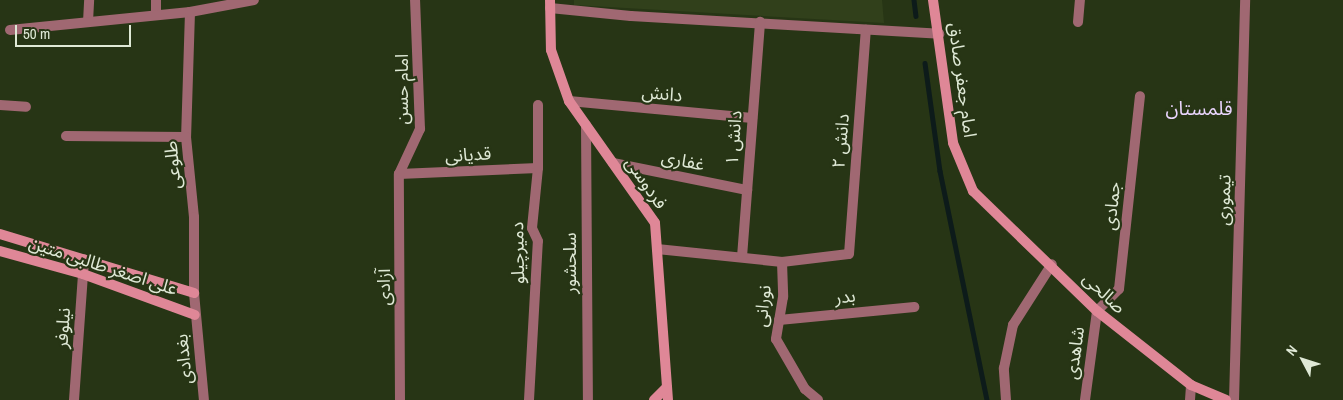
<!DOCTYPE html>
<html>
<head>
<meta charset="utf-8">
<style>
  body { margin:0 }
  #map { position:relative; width:1343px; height:400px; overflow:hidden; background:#273515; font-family:"Archivo Narrow","Noto Sans Arabic",sans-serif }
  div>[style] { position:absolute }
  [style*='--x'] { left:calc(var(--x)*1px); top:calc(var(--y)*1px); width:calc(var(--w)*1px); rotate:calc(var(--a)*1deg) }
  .built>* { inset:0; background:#31401b }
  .stream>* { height:4.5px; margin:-2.25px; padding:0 2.25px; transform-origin:2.25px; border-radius:2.25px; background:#0d1b1a }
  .street>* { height:10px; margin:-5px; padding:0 5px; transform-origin:5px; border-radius:5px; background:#a06872 }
  .secondary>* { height:10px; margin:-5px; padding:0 5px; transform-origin:5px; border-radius:5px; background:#df8797 }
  span { translate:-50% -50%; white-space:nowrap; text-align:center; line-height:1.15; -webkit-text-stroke:4.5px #273515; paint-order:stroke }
  .street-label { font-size:18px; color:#dfe9d6 }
  .neighbourhood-label { font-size:19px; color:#ead5fe }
  .north { position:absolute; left:1278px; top:335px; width:50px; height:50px; -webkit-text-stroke:4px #273515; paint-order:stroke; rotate:310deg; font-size:14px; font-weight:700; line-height:20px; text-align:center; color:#dfe9d6 }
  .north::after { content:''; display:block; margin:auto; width:18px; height:22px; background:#dfe9d6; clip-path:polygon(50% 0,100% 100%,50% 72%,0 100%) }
  .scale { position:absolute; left:15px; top:25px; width:116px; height:22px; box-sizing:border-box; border:2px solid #dfe9d6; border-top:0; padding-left:6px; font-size:15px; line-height:18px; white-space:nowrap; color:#dfe9d6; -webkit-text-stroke:4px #273515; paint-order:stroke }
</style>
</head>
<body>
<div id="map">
  <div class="built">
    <i style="clip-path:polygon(574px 0,882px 0,884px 23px,574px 5px)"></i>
  </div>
  <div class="stream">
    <i style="--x:914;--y:0;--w:16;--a:83"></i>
    <i style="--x:925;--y:63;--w:109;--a:82.1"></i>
    <i style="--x:940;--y:171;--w:234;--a:78.4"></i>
  </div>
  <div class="street">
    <i style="--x:156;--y:0;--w:15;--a:90"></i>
    <i style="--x:550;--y:8;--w:81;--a:5.6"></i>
    <i style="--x:631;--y:16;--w:309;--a:3.3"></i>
    <i style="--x:190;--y:12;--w:125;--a:91.8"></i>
    <i style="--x:186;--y:137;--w:80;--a:84.3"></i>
    <i style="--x:194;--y:217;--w:76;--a:90"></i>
    <i style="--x:194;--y:293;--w:107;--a:84.7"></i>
    <i style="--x:88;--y:22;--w:22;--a:-87"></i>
    <i style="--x:1078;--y:22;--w:22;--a:-85"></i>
    <i style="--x:10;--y:30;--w:181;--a:-5.7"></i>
    <i style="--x:190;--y:12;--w:65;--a:-10.6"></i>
    <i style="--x:569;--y:101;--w:184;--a:5.3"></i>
    <i style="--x:0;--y:105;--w:26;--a:4"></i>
    <i style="--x:586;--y:125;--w:275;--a:89.6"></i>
    <i style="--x:66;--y:136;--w:120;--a:0.5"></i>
    <i style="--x:613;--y:163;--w:137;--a:11.4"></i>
    <i style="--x:399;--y:174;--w:139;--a:-2.5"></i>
    <i style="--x:657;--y:249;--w:126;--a:5.9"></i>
    <i style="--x:782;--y:262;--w:67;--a:-6.8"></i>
    <i style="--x:849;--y:254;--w:225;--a:-85.7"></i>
    <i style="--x:742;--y:257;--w:236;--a:-85.6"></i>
    <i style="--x:782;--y:262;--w:35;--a:88"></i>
    <i style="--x:783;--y:297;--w:43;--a:99.5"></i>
    <i style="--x:776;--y:339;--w:58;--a:59.9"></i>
    <i style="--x:805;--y:389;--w:17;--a:40"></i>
    <i style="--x:779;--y:320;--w:136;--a:-5.5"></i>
    <i style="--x:74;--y:400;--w:141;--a:-85.9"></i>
    <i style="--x:400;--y:400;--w:226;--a:-90.3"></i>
    <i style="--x:399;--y:174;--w:50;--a:-65"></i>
    <i style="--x:420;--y:129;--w:129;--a:-92.2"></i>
    <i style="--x:529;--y:400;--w:159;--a:-86.8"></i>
    <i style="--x:538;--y:241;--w:14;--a:-115"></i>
    <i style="--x:532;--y:228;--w:60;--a:-84.3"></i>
    <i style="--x:538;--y:168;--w:63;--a:-90"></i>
    <i style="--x:1006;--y:400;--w:32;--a:-94"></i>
    <i style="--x:1004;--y:368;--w:44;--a:-78.2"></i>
    <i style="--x:1013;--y:325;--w:72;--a:-57.4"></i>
    <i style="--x:1085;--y:400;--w:90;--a:-82.3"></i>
    <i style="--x:1097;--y:311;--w:31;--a:-45"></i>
    <i style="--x:1119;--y:289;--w:194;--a:-83.8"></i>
    <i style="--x:1190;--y:400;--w:15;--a:-86"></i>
    <i style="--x:1234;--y:400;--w:400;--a:-88.4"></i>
  </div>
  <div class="secondary">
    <i style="--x:550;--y:0;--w:50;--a:88.9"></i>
    <i style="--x:551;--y:50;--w:54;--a:70.6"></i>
    <i style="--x:569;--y:101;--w:149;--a:54.8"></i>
    <i style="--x:655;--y:223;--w:177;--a:85.8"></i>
    <i style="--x:933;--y:0;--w:144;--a:82"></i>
    <i style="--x:953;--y:143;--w:52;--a:67.4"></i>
    <i style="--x:973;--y:191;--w:173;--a:44.1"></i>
    <i style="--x:1097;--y:311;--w:120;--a:38.2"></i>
    <i style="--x:1191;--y:385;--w:38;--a:23"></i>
    <i style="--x:0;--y:234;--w:203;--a:16.9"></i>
    <i style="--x:0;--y:251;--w:86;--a:15.5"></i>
    <i style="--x:83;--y:274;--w:119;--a:20.1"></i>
    <i style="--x:654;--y:400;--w:18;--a:-45"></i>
  </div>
  <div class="street-label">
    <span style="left:962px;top:80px;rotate:82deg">امام جعفر صادق</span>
    <span style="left:402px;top:89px;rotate:-90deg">امام حسن</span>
    <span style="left:662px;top:94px;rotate:5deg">دانش</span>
    <span style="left:734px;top:138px;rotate:-86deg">دانش ۱</span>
    <span style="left:841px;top:141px;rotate:-85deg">دانش ۲</span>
    <span style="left:468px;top:155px;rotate:-3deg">قدیانی</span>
    <span style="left:683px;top:161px;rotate:11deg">غفاری</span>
    <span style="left:173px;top:165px;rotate:-95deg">طلوعی</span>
    <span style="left:646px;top:183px;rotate:55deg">فردوسی</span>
    <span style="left:1224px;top:200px;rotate:-88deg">تیموری</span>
    <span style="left:1112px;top:206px;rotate:-84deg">جمادی</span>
    <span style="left:518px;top:253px;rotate:-91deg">دمیرچیلو</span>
    <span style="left:570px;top:263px;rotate:-90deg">سلحشور</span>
    <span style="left:103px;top:266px;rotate:18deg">علی اصغر طالبی متین</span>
    <span style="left:384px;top:287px;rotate:-90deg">آزادی</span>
    <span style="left:1104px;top:293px;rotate:43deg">صالحی</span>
    <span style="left:845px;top:297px;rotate:-6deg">بدر</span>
    <span style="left:763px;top:306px;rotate:-84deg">نورانی</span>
    <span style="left:63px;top:328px;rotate:-86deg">نیلوفر</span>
    <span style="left:1075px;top:353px;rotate:-82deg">شاهدی</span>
    <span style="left:184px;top:359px;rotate:-96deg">بغدادی</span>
  </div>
  <div class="neighbourhood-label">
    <span style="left:1199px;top:109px">قلمستان</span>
  </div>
  <div class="north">N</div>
  <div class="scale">50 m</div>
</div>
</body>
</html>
